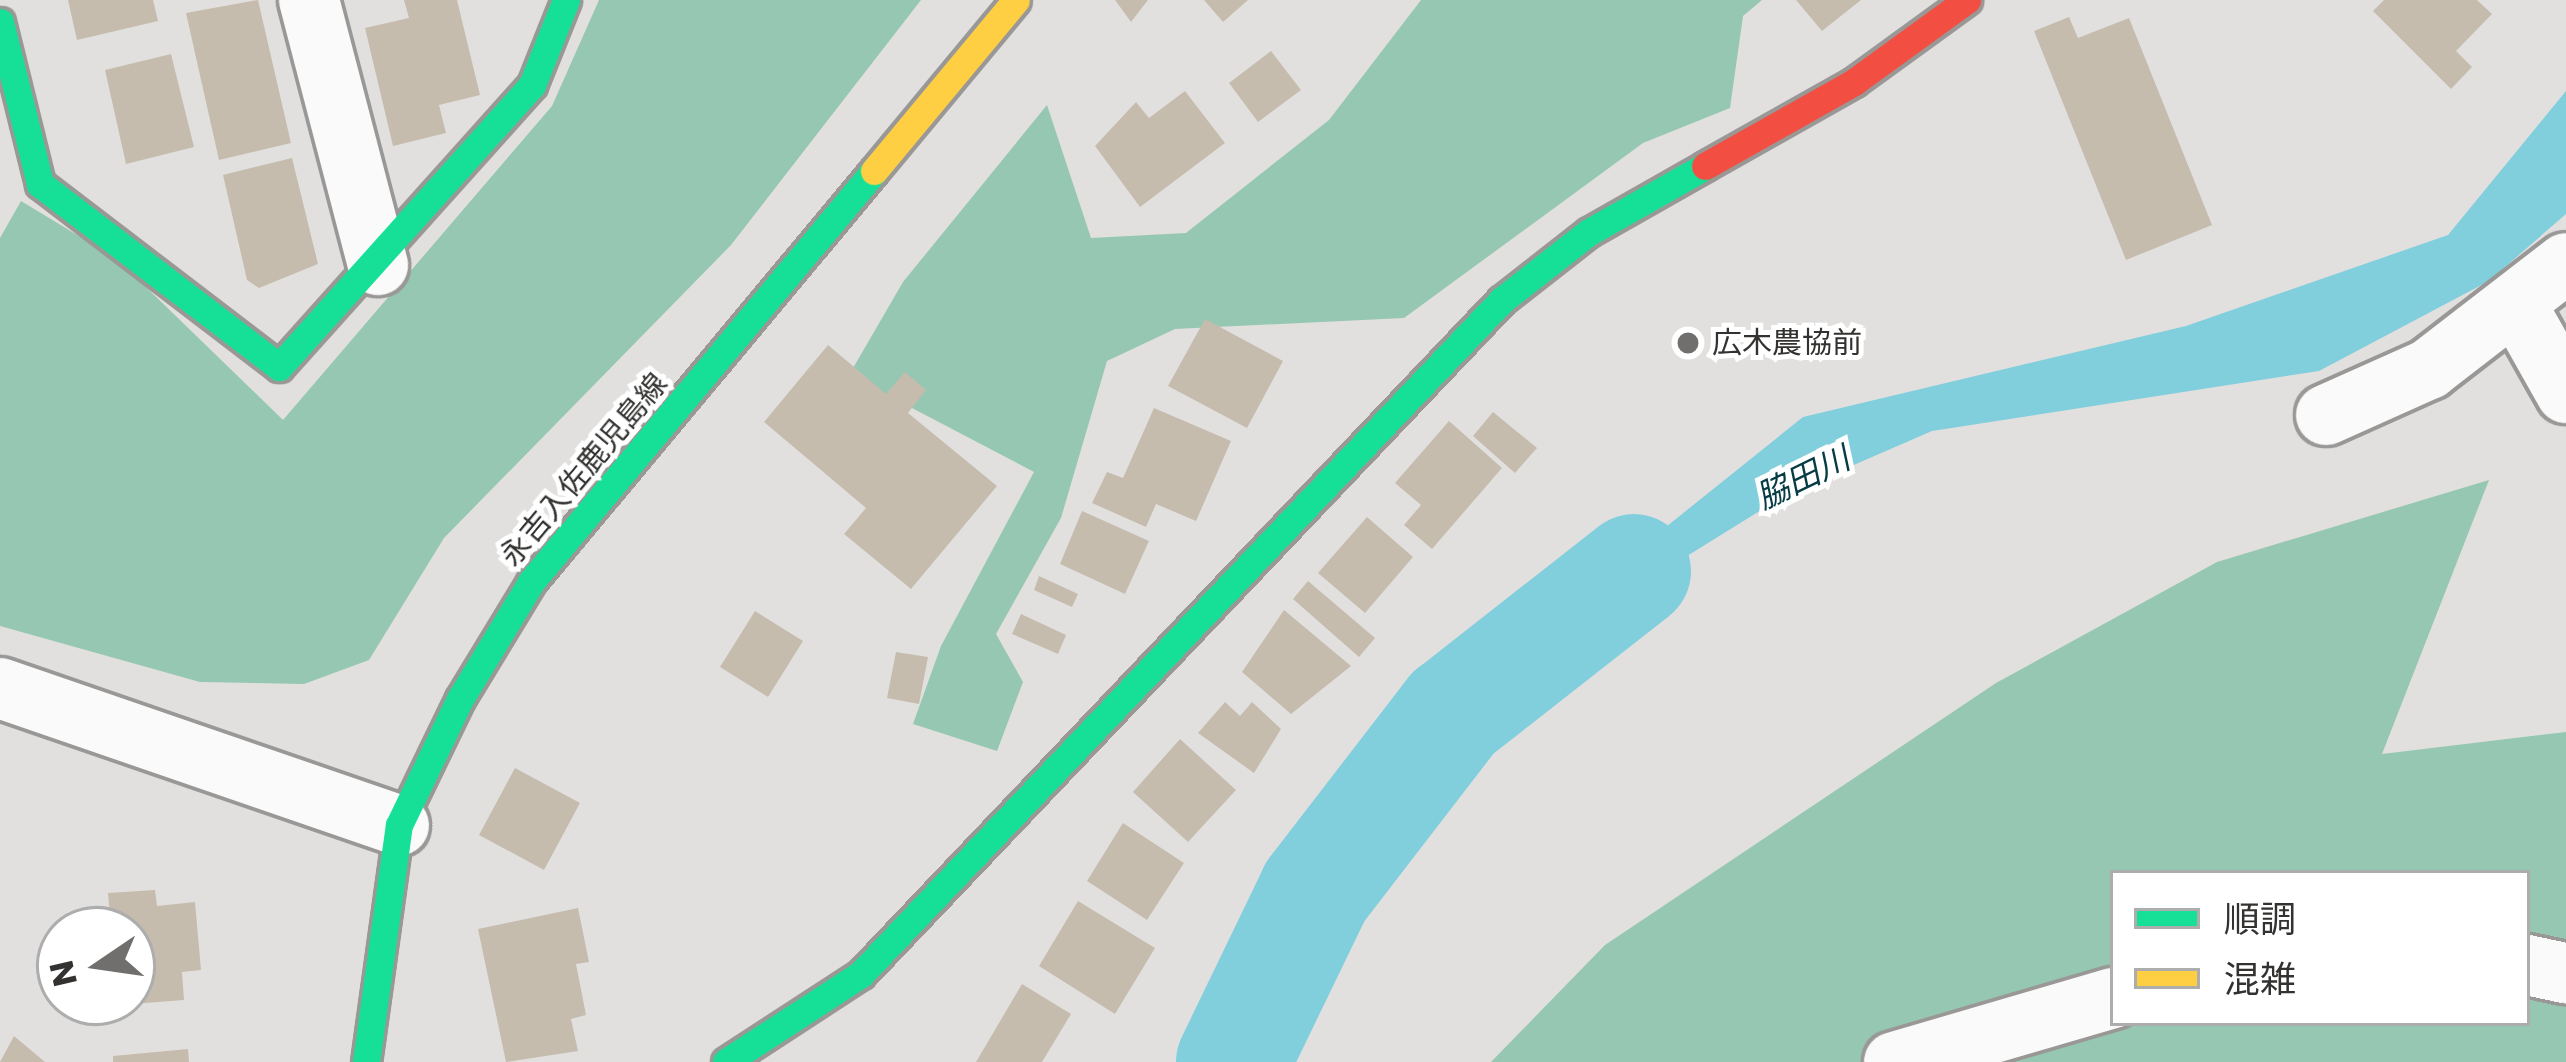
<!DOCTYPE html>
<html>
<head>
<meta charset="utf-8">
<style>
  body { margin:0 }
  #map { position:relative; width:2566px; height:1062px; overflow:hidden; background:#e2e0df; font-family:Poppins,"Noto Sans JP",sans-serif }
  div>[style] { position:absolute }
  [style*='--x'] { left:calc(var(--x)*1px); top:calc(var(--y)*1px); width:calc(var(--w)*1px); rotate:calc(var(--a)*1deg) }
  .forest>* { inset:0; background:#95c7b2 }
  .water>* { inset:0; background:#81cedc }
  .river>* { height:114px; margin:-57px; padding:0 57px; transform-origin:57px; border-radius:57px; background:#81cedc }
  .building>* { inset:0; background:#c5bcae }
  .roads { filter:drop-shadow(3px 0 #999897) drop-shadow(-3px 0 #999897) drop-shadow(0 3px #999897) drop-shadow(0 -3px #999897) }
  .street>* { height:60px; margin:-30px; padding:0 30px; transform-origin:30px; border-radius:30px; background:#fbfafa }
  .fast>* { height:27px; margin:-13.5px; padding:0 13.5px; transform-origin:13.5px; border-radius:13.5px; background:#16e098 }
  .slow>* { height:27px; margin:-13.5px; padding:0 13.5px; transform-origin:13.5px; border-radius:13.5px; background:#ffcf43 }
  .jam>* { height:27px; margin:-13.5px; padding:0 13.5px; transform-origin:13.5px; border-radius:13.5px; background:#f24e42 }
  .dots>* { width:33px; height:33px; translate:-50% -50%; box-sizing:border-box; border:6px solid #fff; border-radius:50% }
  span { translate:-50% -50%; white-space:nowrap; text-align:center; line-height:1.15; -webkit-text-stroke:10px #fff; paint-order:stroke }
  .poi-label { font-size:30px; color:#333231 }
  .left { translate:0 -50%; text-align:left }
  .street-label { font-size:30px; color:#333231 }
  .water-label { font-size:33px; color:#073c45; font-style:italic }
  .legend { position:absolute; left:2110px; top:870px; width:420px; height:156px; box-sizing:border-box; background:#fff; border:3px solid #adadad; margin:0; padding:15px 21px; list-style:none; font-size:36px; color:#333231 }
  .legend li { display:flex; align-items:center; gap:24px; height:60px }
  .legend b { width:60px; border:3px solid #adadad }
  .north { position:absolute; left:36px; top:906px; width:120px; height:120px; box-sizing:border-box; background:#fff; border:3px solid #adadad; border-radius:50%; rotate:257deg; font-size:33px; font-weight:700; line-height:48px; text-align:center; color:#333231 }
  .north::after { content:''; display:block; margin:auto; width:42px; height:54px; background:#706f6e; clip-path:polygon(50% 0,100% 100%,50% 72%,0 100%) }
</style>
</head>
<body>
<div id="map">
  <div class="forest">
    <i style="clip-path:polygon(599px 0,921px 0,731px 245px,444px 538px,369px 660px,304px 684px,200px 682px,0 626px,0 238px,21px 201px,117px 259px,283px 420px,552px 106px)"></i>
    <i style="clip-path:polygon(1421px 0,1762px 0,1743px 16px,1730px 108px,1643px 143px,1404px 318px,1175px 329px,1107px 361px,1061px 518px,996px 634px,1023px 682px,997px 751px,913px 724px,941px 646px,1034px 472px,849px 375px,903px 282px,1047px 105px,1091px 238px,1186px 233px,1329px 120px)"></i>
    <i style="clip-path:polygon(evenodd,2489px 480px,2382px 754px,2566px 732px,2566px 1062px,1491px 1062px,1605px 945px,1996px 683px,2217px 562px,2489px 480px,2113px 873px,2527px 873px,2527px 1023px,2113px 1023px,2113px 873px)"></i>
  </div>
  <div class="water">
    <i style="clip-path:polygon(2566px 91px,2566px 214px,2489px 281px,2319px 371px,1932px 431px,1787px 494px,1434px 713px,1803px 417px,2186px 326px,2448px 235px)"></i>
  </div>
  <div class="river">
    <i style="--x:1233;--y:1062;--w:189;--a:-64.2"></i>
    <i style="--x:1315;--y:892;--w:226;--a:-52.4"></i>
    <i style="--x:1453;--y:713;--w:230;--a:-38.1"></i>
  </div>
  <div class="building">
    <i style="clip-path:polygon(68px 0,153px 0,158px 21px,77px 40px)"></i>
    <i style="clip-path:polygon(258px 0,291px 143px,219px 160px,186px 13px)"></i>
    <i style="clip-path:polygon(404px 0,457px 0,480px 95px,439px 105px,446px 133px,393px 146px,365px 28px,409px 18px)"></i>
    <i style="clip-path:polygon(1115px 0,1148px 0,1131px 22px)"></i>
    <i style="clip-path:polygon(1204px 0,1248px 0,1223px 22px)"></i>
    <i style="clip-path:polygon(1796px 0,1861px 0,1822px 31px)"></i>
    <i style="clip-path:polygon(2384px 0,2477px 0,2492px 14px,2456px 51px,2472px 67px,2451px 89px,2373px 11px)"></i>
    <i style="clip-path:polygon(2069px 17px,2078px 38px,2129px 18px,2212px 225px,2126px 260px,2034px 31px)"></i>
    <i style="clip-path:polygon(1271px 51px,1301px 90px,1258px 122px,1229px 83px)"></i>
    <i style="clip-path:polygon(171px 54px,194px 147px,126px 164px,105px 70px)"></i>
    <i style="clip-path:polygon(1185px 91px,1225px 143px,1140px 207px,1095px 146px,1136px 102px,1149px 118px)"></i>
    <i style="clip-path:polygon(292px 158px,318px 264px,259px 288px,247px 280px,223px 175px)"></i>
    <i style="clip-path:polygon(1205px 319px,1283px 361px,1247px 428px,1168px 386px)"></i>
    <i style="clip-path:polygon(828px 345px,886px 394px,905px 372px,926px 390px,908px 413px,997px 486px,911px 589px,844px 534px,866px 508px,764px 422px)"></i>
    <i style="clip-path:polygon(1154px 408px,1231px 441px,1196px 521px,1156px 504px,1146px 527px,1092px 503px,1107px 472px,1123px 478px)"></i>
    <i style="clip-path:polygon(1493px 412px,1537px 448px,1515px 473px,1473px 436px)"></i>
    <i style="clip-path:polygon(1449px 421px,1502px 468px,1432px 549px,1404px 525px,1421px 505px,1395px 483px)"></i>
    <i style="clip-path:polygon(1082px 511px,1149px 541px,1125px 594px,1060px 564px)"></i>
    <i style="clip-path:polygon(1367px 517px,1413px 557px,1365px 613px,1318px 573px)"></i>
    <i style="clip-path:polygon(1039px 576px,1078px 594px,1072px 607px,1034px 590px)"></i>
    <i style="clip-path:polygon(1308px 581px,1375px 638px,1359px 657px,1293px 599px)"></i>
    <i style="clip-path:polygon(1284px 610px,1351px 666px,1291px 714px,1242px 672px)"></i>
    <i style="clip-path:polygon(755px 611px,803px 641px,768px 697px,720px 667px)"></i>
    <i style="clip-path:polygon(1021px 614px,1066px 635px,1058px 654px,1012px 634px)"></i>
    <i style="clip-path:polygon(896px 652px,928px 657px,919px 704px,887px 698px)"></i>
    <i style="clip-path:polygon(1225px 702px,1240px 716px,1252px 702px,1281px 729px,1254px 773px,1198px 733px)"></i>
    <i style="clip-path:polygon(1180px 739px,1236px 790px,1188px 842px,1133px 792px)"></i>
    <i style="clip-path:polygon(515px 768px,580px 803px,544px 870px,479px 835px)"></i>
    <i style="clip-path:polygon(1123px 823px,1184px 863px,1147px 920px,1087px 881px)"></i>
    <i style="clip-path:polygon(155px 890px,157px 906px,195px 902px,201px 970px,182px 972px,184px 1000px,132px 1004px,132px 930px,111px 930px,108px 893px)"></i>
    <i style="clip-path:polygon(1078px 901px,1155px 948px,1115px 1014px,1039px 966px)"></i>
    <i style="clip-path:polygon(578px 908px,589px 962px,576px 964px,586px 1015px,571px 1019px,578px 1051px,506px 1062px,478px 929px)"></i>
    <i style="clip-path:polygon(1022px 984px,1071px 1014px,1042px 1062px,976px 1062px)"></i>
    <i style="clip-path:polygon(14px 1036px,45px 1062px,0 1062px)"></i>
    <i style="clip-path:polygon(188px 1049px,189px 1062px,113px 1062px,113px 1056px)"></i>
  </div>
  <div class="roads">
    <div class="street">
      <i style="--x:309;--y:0;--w:274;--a:75.4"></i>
      <i style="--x:2517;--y:306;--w:100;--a:60.6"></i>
      <i style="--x:2326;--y:415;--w:113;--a:-24.1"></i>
      <i style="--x:2429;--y:369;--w:173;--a:-37.7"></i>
      <i style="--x:0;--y:688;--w:422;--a:19"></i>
      <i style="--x:2527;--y:965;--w:40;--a:12"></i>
      <i style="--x:1894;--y:1062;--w:228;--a:-16.3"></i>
    </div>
    <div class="fast">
      <i style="--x:0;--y:22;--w:167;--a:76.1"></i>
      <i style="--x:40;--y:184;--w:301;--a:37.4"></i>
      <i style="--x:279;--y:367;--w:379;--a:-48.1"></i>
      <i style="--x:532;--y:85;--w:92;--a:-68.2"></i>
      <i style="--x:366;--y:1062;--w:239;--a:-82.1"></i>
      <i style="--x:399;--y:825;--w:140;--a:-64.2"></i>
      <i style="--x:460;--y:699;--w:137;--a:-58.7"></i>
      <i style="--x:531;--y:582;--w:535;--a:-50.15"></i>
      <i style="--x:726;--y:1062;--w:161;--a:-33.1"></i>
      <i style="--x:861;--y:974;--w:930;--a:-46.44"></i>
      <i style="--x:1502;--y:300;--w:110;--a:-38"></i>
      <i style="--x:1589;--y:232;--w:133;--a:-29.6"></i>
    </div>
    <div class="slow">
      <i style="--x:874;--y:171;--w:222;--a:-50.3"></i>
    </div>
    <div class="jam">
      <i style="--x:1705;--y:166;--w:171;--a:-29.4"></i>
      <i style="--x:1854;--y:82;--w:140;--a:-36"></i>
    </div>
  </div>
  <div class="dots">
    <i style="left:1688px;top:343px;background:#706f6e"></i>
  </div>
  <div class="poi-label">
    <span class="left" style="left:1712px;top:343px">広木農協前</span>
  </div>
  <div class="street-label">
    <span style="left:584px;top:470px;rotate:-50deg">永吉入佐鹿児島線</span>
  </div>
  <div class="water-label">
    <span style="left:1803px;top:478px;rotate:-26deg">脇田川</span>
  </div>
  <ul class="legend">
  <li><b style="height:15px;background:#16e098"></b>順調</li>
  <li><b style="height:15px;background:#ffcf43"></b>混雑</li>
  </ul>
  <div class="north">N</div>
</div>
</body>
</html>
